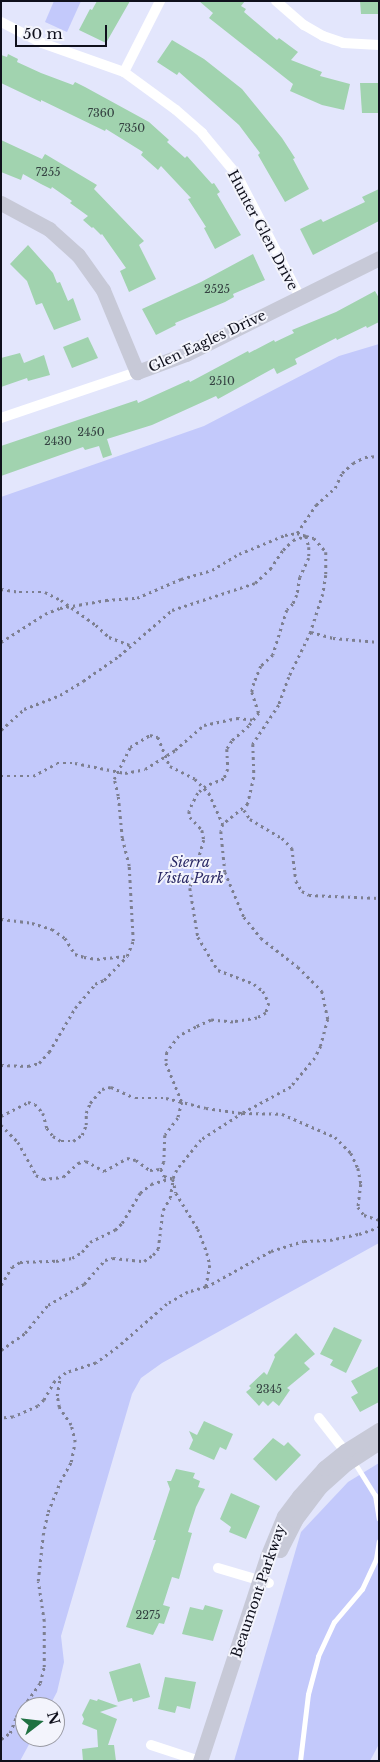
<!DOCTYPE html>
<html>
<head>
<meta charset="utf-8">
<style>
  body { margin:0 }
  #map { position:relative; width:380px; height:1762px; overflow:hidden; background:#e3e6fc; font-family:"Libre Baskerville",serif }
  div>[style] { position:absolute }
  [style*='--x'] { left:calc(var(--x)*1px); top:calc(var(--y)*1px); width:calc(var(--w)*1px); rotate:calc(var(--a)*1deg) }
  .green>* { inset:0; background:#c3c9fb }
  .building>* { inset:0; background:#a1d3af }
  .path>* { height:2.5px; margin-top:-1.25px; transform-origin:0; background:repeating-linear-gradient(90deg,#7d7f90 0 2.5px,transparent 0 6.5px) }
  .lane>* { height:5px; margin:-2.5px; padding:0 2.5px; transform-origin:2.5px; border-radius:2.5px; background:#fff }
  .street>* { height:10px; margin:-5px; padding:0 5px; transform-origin:5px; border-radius:5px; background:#fff }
  .secondary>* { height:15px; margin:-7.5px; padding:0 7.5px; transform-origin:7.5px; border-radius:7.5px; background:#c7c9d7 }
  span { translate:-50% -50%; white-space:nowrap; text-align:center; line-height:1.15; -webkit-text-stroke:4px #f3f4fc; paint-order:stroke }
  .number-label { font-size:11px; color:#344141 }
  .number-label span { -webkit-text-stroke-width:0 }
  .street-label { font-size:14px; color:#0f101c }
  .park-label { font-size:14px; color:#2b2a66; font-style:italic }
  .frame { position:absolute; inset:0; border:2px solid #0f101c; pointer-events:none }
  .north { position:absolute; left:15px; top:1697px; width:50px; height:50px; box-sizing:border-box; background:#f3f4fc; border:1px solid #9899a2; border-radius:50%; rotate:74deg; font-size:14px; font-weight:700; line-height:20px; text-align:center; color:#0f101c }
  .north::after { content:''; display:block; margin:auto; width:18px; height:22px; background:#1f7142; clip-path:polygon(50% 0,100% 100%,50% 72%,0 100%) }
  .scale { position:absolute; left:15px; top:25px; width:92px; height:22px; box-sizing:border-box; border:2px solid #0f101c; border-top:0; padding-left:6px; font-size:15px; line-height:18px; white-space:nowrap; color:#0f101c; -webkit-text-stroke:4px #f3f4fc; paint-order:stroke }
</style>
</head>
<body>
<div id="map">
  <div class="green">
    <i style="clip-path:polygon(54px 1px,81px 1px,67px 32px,45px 22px)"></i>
    <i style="clip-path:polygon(379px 344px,379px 1243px,162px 1363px,141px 1378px,132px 1394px,61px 1636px,64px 1662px,57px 1692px,49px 1707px,25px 1707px,25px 1737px,33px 1737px,20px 1761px,1px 1761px,1px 497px,204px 426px,339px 356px)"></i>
    <i style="clip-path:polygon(379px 1463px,379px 1744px,370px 1761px,234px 1761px,301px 1532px,348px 1482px)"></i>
  </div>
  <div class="building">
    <i style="clip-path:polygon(97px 1px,130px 1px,106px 43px,79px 30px,90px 9px,92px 10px)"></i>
    <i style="clip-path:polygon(199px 1px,245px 1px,241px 6px,246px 9px,244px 12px,277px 40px,279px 38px,298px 52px,291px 60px,322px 72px,320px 76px,350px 84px,344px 110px,322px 105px,290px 91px,293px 84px,209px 18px,213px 13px)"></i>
    <i style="clip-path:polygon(360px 1px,378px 1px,378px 14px,361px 14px)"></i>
    <i style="clip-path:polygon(172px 40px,204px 59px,242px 89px,282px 138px,295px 158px,293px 159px,309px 189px,285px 202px,258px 155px,260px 153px,239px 125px,179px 72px,177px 75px,157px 62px)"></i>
    <i style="clip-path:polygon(8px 54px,18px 59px,17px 62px,41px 73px,73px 85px,75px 82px,85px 87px,149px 122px,169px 140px,167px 142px,185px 158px,187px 156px,212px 184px,214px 183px,220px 192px,217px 194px,241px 235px,215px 249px,204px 228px,206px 227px,188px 199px,191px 198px,161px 166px,158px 170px,141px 155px,143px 152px,106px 129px,105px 131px,41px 100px,41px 102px,1px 83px,1px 55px,7px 57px)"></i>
    <i style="clip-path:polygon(360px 83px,379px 83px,379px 113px,362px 113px)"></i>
    <i style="clip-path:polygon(1px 140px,42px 159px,45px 154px,97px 185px,94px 189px,144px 241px,139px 245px,156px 279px,129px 292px,120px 271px,126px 268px,102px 234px,101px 235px,93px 227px,92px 228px,83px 220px,88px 216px,70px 203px,72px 201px,52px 187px,51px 189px,41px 184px,23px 174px,21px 180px,1px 172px)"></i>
    <i style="clip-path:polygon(379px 189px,379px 221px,313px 255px,300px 229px,321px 219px,323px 222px,365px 202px,362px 197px)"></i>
    <i style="clip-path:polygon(28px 245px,53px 273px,57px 283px,60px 282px,68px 301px,73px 298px,81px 320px,54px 330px,42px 303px,36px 305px,27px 281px,10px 264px)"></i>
    <i style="clip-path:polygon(253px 254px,265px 280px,233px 294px,234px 297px,225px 302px,175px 323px,176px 325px,156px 335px,142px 309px,201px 282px)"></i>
    <i style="clip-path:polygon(375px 291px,379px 298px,379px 322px,367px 328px,366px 326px,337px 340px,336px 338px,295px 359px,297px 364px,277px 374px,274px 368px,218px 399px,216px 396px,152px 425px,107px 439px,112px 455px,103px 458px,99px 446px,85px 450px,83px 447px,1px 476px,1px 446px,137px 400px,138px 403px,189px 380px,190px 382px,248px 351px,249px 353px,274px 340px,275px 342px,294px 333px,292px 330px,336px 312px)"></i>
    <i style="clip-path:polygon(88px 337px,98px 358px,72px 368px,63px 347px)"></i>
    <i style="clip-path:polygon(20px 353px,24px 363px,44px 355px,50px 375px,28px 381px,27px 378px,1px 387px,1px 358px)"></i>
    <i style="clip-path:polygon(334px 1327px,362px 1340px,346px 1373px,330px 1365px,333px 1360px,320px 1354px)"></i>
    <i style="clip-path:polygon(296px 1333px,315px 1354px,304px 1363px,310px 1369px,287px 1388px,290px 1390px,279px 1406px,273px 1401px,268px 1406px,263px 1401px,259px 1406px,246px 1392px,251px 1388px,249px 1386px,264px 1372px,267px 1375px,275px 1357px,274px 1355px)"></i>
    <i style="clip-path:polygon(379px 1366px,379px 1402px,360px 1412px,351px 1397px,358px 1393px,351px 1381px)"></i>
    <i style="clip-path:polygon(204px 1421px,233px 1434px,226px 1450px,220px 1447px,214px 1460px,189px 1449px,193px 1440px,189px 1431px,197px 1435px)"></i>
    <i style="clip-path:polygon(273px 1438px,284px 1446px,288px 1442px,301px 1455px,276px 1481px,253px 1459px)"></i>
    <i style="clip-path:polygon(176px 1469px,195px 1473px,193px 1478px,200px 1481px,198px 1487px,205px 1489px,196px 1507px,188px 1532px,192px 1533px,179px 1579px,172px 1577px,163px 1605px,170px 1607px,164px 1624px,159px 1623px,153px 1635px,126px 1627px,156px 1540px,153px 1540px,170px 1489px,167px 1481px,171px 1481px)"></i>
    <i style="clip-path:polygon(231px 1493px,260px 1506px,246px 1539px,229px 1532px,231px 1527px,220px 1519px)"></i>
    <i style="clip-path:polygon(205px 1605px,223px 1610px,213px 1641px,182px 1634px,190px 1607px,203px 1610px)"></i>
    <i style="clip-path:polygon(140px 1663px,150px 1697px,133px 1702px,132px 1698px,118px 1702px,109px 1672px)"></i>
    <i style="clip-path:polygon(165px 1677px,196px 1682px,190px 1709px,177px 1706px,175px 1713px,158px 1709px)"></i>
    <i style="clip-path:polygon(90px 1699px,97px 1701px,98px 1699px,118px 1706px,100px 1712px,117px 1719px,108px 1745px,114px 1745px,116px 1761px,83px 1761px,82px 1749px,98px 1747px,97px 1730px,82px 1724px,84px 1719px,82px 1715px)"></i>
  </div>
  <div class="path">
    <i style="--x:297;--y:533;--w:34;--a:-56"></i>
    <i style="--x:316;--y:505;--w:25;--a:-42"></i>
    <i style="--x:335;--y:488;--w:17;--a:-65"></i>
    <i style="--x:342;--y:473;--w:15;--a:-42"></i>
    <i style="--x:353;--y:463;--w:13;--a:-27"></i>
    <i style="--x:365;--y:457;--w:14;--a:-4"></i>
    <i style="--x:1;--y:589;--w:18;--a:9"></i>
    <i style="--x:19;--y:592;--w:26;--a:0"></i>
    <i style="--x:45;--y:592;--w:18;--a:27"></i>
    <i style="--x:61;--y:600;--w:43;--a:35.5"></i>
    <i style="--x:96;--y:625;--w:18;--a:43"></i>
    <i style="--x:109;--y:637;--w:22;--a:21"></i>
    <i style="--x:311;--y:632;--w:23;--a:15"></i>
    <i style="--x:333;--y:638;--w:46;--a:5"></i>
    <i style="--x:1;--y:642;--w:52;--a:-32.5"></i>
    <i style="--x:45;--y:614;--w:16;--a:-22"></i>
    <i style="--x:60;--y:608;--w:47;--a:-9.9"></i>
    <i style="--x:106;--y:600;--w:31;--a:-4"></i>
    <i style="--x:137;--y:598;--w:48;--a:-23.4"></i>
    <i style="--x:181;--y:579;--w:32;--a:-16"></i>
    <i style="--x:212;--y:570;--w:31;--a:-31"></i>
    <i style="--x:239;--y:554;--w:50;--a:-22.4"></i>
    <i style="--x:285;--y:535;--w:12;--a:-9"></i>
    <i style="--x:297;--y:533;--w:9;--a:18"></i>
    <i style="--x:306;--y:536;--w:11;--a:75"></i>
    <i style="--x:309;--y:547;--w:11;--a:90"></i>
    <i style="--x:309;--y:558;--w:21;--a:115"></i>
    <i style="--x:300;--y:577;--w:18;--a:99"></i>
    <i style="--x:297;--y:595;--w:10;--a:114"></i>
    <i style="--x:293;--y:604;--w:8;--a:135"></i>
    <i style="--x:287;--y:610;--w:47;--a:107.3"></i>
    <i style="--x:273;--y:655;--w:16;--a:137"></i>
    <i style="--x:261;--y:666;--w:18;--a:112"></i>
    <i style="--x:254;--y:683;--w:9;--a:103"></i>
    <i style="--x:252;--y:692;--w:22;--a:72"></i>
    <i style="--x:259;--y:713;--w:16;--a:128"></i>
    <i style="--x:249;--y:726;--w:23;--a:139"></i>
    <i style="--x:232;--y:741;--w:9;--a:122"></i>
    <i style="--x:227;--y:749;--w:20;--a:87"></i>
    <i style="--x:228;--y:769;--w:11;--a:112"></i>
    <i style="--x:224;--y:779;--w:19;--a:159"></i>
    <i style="--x:206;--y:786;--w:11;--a:139"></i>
    <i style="--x:198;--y:793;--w:20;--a:117"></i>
    <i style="--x:189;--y:811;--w:6;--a:81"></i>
    <i style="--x:190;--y:817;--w:18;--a:47"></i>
    <i style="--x:202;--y:830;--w:10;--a:79"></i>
    <i style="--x:204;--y:840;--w:50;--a:106.3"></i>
    <i style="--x:190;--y:888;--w:50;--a:80.7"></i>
    <i style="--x:198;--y:937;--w:39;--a:59"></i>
    <i style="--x:218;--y:970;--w:39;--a:21"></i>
    <i style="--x:254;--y:984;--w:11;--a:38"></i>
    <i style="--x:263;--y:991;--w:13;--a:63"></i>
    <i style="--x:269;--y:1003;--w:10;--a:107"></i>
    <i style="--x:266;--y:1013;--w:10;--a:151"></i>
    <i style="--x:257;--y:1018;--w:24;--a:171"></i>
    <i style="--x:233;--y:1022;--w:22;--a:-175"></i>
    <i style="--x:211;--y:1020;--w:17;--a:155"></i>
    <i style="--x:196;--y:1027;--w:19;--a:152"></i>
    <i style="--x:179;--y:1036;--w:20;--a:127"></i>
    <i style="--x:167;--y:1052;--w:11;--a:95"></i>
    <i style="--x:166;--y:1063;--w:42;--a:67.7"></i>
    <i style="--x:182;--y:1102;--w:16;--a:104"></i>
    <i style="--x:178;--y:1118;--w:21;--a:127"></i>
    <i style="--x:165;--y:1135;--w:27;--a:92"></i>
    <i style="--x:164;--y:1162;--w:8;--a:113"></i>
    <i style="--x:161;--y:1169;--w:8;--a:67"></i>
    <i style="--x:164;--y:1176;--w:9;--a:18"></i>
    <i style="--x:1;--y:730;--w:31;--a:-42"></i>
    <i style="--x:24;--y:709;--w:39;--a:-21"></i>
    <i style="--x:60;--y:695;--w:27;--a:-31"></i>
    <i style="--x:83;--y:681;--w:44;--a:-34.8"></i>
    <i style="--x:119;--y:656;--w:70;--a:-41"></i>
    <i style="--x:172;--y:610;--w:87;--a:-18"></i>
    <i style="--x:255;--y:583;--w:21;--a:-43"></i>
    <i style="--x:270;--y:569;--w:23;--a:-56"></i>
    <i style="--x:283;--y:550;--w:14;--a:-45"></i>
    <i style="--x:293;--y:540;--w:14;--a:-17"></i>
    <i style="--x:306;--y:536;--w:8;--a:14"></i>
    <i style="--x:314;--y:538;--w:18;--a:49"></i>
    <i style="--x:326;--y:552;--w:23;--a:90"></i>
    <i style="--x:326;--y:575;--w:19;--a:99"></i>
    <i style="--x:323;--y:594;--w:40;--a:108"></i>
    <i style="--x:311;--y:632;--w:50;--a:116.1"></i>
    <i style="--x:289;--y:677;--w:30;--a:110"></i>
    <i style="--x:279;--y:705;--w:47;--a:123.7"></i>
    <i style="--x:253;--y:744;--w:33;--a:88"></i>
    <i style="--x:254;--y:777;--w:28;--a:103"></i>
    <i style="--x:248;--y:804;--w:32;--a:141"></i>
    <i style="--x:223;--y:824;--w:7;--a:106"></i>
    <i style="--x:221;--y:831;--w:41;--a:84.4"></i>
    <i style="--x:225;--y:872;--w:49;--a:67.1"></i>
    <i style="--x:244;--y:917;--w:27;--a:51"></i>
    <i style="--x:261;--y:938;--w:47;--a:38.1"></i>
    <i style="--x:298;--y:967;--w:34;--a:45"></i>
    <i style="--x:322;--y:991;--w:29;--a:78"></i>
    <i style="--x:328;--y:1019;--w:28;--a:105"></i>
    <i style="--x:321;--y:1046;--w:13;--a:117"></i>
    <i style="--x:315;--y:1058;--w:38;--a:130"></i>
    <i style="--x:291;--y:1087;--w:55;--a:151.6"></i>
    <i style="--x:243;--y:1113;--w:50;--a:147.3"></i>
    <i style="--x:201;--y:1140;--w:38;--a:129"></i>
    <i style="--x:177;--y:1170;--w:10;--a:114"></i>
    <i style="--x:173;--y:1179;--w:14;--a:78"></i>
    <i style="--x:176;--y:1193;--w:42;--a:58.6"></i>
    <i style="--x:198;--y:1229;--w:26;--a:69"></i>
    <i style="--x:207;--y:1253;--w:12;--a:76"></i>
    <i style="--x:210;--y:1265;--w:22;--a:100"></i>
    <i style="--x:206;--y:1287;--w:19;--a:164"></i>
    <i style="--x:188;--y:1292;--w:24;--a:150"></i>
    <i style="--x:167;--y:1304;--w:65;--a:138.7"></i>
    <i style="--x:118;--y:1347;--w:27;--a:144"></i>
    <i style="--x:96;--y:1363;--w:32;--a:162"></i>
    <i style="--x:66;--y:1373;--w:14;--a:144"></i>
    <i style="--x:55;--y:1381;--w:22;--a:120"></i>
    <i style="--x:44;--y:1400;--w:8;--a:135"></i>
    <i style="--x:38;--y:1406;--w:27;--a:156"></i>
    <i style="--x:13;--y:1417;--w:12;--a:175"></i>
    <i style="--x:1;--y:776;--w:32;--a:0"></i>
    <i style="--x:33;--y:776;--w:27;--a:-28"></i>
    <i style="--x:57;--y:763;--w:18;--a:0"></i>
    <i style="--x:75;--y:763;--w:51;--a:11.3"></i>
    <i style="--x:125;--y:773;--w:20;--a:-11"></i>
    <i style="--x:145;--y:769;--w:36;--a:-32"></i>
    <i style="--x:175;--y:750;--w:38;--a:-41"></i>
    <i style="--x:204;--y:725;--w:34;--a:-12"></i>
    <i style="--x:237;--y:718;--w:18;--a:6"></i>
    <i style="--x:244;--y:810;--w:11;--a:56"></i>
    <i style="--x:250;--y:819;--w:37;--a:31"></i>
    <i style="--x:282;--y:838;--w:14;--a:45"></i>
    <i style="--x:292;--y:848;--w:33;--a:83"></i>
    <i style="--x:296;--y:881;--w:12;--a:59"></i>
    <i style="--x:302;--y:891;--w:8;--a:30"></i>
    <i style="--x:309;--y:895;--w:70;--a:2.5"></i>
    <i style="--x:1;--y:919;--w:31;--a:7"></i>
    <i style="--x:32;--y:923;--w:21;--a:17"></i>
    <i style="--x:52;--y:929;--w:16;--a:35"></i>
    <i style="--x:65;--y:938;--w:19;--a:58"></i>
    <i style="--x:75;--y:954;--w:9;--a:18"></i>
    <i style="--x:84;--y:957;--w:13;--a:9"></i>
    <i style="--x:97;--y:959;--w:29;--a:-6"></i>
    <i style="--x:1;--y:1065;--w:27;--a:2"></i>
    <i style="--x:28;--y:1066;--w:11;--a:-15"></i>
    <i style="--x:39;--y:1063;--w:15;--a:-48"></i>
    <i style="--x:49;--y:1052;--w:51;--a:-59.4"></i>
    <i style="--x:75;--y:1008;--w:31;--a:-50"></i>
    <i style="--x:95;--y:984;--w:10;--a:-24"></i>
    <i style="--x:104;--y:980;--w:33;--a:-46"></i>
    <i style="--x:127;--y:956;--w:16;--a:-68"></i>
    <i style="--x:133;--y:941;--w:75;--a:-93.1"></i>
    <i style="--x:129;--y:866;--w:29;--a:-104"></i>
    <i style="--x:122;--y:838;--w:42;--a:-95.4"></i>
    <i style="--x:118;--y:796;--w:17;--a:-103"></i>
    <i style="--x:114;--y:779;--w:36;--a:-63"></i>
    <i style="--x:130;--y:747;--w:23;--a:-31"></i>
    <i style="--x:150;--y:735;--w:8;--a:14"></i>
    <i style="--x:158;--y:737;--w:31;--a:68"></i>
    <i style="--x:170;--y:766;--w:28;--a:27"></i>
    <i style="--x:195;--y:779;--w:20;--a:45"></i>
    <i style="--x:209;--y:793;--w:34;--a:66"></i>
    <i style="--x:1;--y:1116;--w:30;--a:-27"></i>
    <i style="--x:28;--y:1102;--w:7;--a:16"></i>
    <i style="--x:35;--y:1104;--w:12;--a:48"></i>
    <i style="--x:43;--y:1113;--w:16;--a:75"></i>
    <i style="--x:47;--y:1128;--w:10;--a:53"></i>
    <i style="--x:53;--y:1136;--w:9;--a:32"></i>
    <i style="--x:61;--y:1141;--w:12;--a:0"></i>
    <i style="--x:73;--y:1141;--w:11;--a:-34"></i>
    <i style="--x:82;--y:1135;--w:11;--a:-68"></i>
    <i style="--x:86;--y:1125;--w:12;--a:-90"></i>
    <i style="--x:86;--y:1113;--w:11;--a:-68"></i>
    <i style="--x:90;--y:1103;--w:18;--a:-49"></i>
    <i style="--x:102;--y:1089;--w:9;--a:-13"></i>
    <i style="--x:111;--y:1087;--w:26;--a:25"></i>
    <i style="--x:135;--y:1098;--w:31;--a:0"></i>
    <i style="--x:166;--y:1098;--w:41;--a:14"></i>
    <i style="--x:206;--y:1108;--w:37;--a:8"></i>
    <i style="--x:243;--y:1113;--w:39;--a:1"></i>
    <i style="--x:282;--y:1114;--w:58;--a:23.5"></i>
    <i style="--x:335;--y:1137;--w:23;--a:45"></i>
    <i style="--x:351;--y:1153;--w:17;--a:65"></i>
    <i style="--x:358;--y:1168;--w:16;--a:79"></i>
    <i style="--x:361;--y:1184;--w:23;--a:97"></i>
    <i style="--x:358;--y:1207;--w:10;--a:53"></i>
    <i style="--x:364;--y:1215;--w:16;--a:18"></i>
    <i style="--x:1;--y:1125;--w:24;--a:45"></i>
    <i style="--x:18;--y:1142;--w:38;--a:61"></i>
    <i style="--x:36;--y:1175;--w:8;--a:30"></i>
    <i style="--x:43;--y:1179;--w:20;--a:-6"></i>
    <i style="--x:63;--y:1177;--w:21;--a:-43"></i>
    <i style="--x:78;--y:1163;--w:8;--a:-14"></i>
    <i style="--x:86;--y:1161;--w:21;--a:29"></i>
    <i style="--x:104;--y:1171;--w:26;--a:-29"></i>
    <i style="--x:127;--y:1158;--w:9;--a:13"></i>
    <i style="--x:136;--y:1160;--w:17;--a:36"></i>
    <i style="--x:150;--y:1170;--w:11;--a:-5"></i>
    <i style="--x:1;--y:1285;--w:21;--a:-59"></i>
    <i style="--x:12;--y:1267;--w:9;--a:-32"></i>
    <i style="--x:20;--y:1262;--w:36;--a:-2"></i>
    <i style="--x:56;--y:1261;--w:16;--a:-11"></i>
    <i style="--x:72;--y:1258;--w:12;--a:-31"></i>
    <i style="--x:82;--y:1252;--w:13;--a:-51"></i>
    <i style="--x:90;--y:1242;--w:28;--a:-26"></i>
    <i style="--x:115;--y:1230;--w:10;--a:-45"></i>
    <i style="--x:122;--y:1223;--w:35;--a:-59"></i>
    <i style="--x:140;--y:1193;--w:14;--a:-39"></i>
    <i style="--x:151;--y:1184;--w:19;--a:-16"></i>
    <i style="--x:206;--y:1287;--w:74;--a:-29"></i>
    <i style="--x:271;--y:1251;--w:34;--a:-17"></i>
    <i style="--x:304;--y:1241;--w:26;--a:-2"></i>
    <i style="--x:330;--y:1240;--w:30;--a:-12"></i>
    <i style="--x:359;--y:1234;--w:21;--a:-19"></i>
    <i style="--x:1;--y:1350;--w:29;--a:-35"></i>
    <i style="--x:25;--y:1333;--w:36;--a:-51"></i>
    <i style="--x:48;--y:1305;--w:42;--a:-30.3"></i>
    <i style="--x:84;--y:1284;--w:32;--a:-49"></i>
    <i style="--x:105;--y:1260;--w:8;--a:-14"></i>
    <i style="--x:113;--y:1258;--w:31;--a:6"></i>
    <i style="--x:144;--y:1261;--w:11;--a:-34"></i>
    <i style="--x:153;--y:1255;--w:8;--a:-50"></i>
    <i style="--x:158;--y:1249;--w:39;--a:-83"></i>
    <i style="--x:163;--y:1210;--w:14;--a:-60"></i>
    <i style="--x:170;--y:1198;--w:18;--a:-81"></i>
    <i style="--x:1;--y:1739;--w:11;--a:-34"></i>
    <i style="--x:10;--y:1733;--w:17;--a:-69"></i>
    <i style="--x:16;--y:1717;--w:42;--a:-54.8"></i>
    <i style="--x:40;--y:1683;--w:16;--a:-76"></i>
    <i style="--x:44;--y:1667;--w:46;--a:-90"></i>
    <i style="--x:44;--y:1621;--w:40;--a:-98.5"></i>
    <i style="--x:38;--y:1581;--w:46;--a:-83.8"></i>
    <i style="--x:43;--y:1535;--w:24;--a:-78"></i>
    <i style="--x:48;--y:1512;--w:32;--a:-68"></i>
    <i style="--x:60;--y:1482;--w:23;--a:-61"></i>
    <i style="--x:71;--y:1462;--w:20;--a:-79"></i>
    <i style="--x:75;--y:1442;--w:17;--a:-103"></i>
    <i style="--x:71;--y:1425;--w:22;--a:-124"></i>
    <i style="--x:59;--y:1407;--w:11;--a:-100"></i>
    <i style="--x:57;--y:1396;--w:18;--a:-81"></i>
  </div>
  <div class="lane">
    <i style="--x:354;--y:1462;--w:39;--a:58"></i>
    <i style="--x:375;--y:1495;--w:24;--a:81"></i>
    <i style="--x:300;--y:1761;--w:67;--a:-83.2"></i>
    <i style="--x:308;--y:1694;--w:39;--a:-75"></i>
    <i style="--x:318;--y:1656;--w:38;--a:-65"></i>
    <i style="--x:334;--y:1622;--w:43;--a:-49.7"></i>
    <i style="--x:362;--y:1589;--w:33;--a:-65"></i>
    <i style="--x:376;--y:1559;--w:18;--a:-81"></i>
  </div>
  <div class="street">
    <i style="--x:276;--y:1;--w:37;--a:41"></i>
    <i style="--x:304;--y:25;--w:22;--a:30"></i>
    <i style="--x:323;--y:36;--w:21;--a:19"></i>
    <i style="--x:343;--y:43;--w:36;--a:3"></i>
    <i style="--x:1;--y:22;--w:46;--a:27.1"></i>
    <i style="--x:42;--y:43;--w:87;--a:19.5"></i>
    <i style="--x:124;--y:72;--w:64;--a:36.2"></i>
    <i style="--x:176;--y:110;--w:35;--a:41"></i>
    <i style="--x:202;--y:133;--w:55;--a:50.2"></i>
    <i style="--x:237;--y:175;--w:137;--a:62.7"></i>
    <i style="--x:124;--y:72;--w:80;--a:-63.1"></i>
    <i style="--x:1;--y:418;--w:144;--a:-18.7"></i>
    <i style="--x:319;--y:1418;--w:47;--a:51.9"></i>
    <i style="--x:218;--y:1568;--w:53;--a:16.4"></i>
    <i style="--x:151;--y:1745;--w:52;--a:18.1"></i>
  </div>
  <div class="secondary">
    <i style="--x:1;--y:203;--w:55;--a:28.4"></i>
    <i style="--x:49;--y:229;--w:39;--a:42"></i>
    <i style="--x:78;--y:255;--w:43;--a:54.5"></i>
    <i style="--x:103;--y:290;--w:89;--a:67.5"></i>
    <i style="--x:137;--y:372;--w:52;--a:-20.2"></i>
    <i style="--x:186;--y:354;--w:216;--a:-26.4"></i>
    <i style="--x:280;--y:1550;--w:34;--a:-63"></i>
    <i style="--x:295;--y:1520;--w:41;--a:-52.9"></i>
    <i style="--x:320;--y:1487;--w:36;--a:-42"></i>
    <i style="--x:347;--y:1463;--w:38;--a:-33"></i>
    <i style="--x:200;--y:1761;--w:215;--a:-71.8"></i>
    <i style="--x:267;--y:1557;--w:44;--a:-67.5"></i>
    <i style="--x:284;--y:1516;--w:25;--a:-53"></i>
    <i style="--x:299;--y:1496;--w:38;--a:-48"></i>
    <i style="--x:324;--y:1468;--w:27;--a:-39"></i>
    <i style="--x:345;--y:1451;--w:40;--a:-32"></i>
  </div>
  <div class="number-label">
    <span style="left:101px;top:113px">7360</span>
    <span style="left:132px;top:128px">7350</span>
    <span style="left:48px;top:172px">7255</span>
    <span style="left:217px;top:289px">2525</span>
    <span style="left:222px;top:381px">2510</span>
    <span style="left:91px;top:432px">2450</span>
    <span style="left:58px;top:441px">2430</span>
    <span style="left:269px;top:1389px">2345</span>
    <span style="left:148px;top:1615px">2275</span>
  </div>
  <div class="street-label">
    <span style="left:263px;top:230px;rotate:62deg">Hunter Glen Drive</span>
    <span style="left:207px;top:341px;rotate:-25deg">Glen Eagles Drive</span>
    <span style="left:258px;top:1591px;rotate:-71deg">Beaumont Parkway</span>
  </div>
  <div class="park-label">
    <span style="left:190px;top:870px">Sierra<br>Vista Park</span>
  </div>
  <div class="frame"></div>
  <div class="north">N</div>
  <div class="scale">50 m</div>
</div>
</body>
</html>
